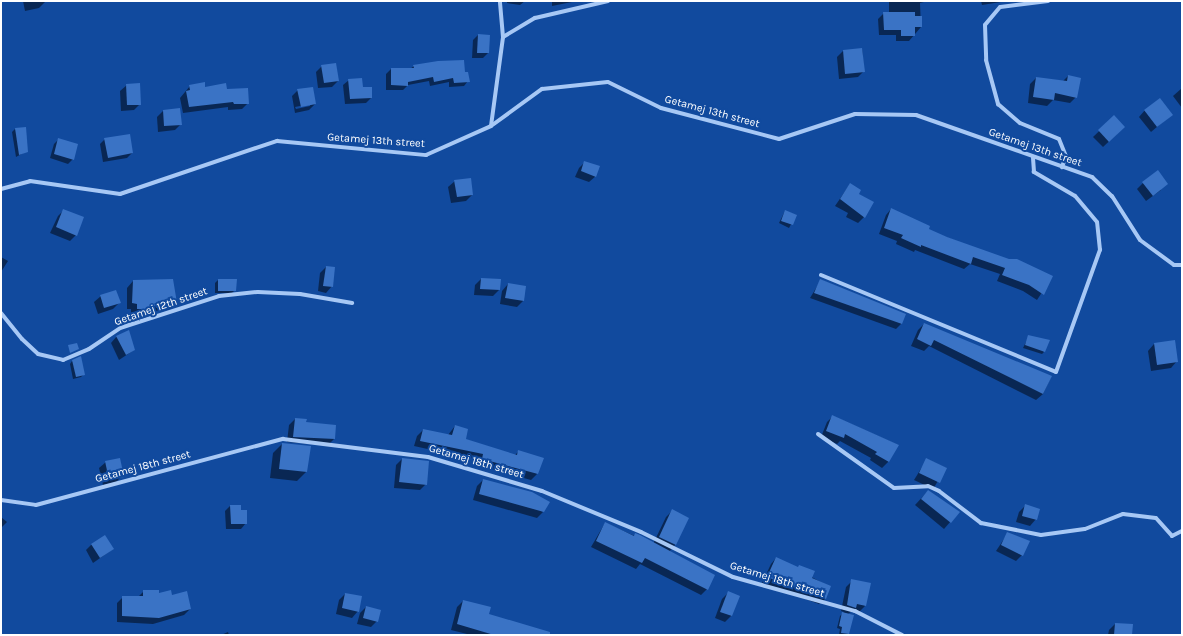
<!DOCTYPE html>
<html>
<head>
<meta charset="utf-8">
<style>
  body { margin:0 }
  #map { position:relative; width:1183px; height:636px; overflow:hidden; background:#114a9e; font-family:Karla,sans-serif }
  div>[style] { position:absolute }
  [style*='--x'] { left:calc(var(--x)*1px); top:calc(var(--y)*1px); width:calc(var(--w)*1px); rotate:calc(var(--a)*1deg) }
  .shadow>* { inset:0; background:#0007 }
  .building>* { inset:0; background:#3a73c5 }
  .street>* { height:4px; margin:-2px; padding:0 2px; transform-origin:2px; border-radius:2px; background:#a7c8f5 }
  span { translate:-50% -50%; white-space:nowrap; text-align:center; line-height:1.15; -webkit-text-stroke:4px #114a9e; paint-order:stroke }
  .street-label { font-size:11px; color:#fff }
  .frame { position:absolute; inset:0; border:2px solid #fff; pointer-events:none }
</style>
</head>
<body>
<div id="map">
  <div class="shadow">
    <i style="clip-path:polygon(23px 1px,45px 1px,45px 2px,39px 8px,25px 11px)"></i>
    <i style="clip-path:polygon(507px 1px,525px 1px,520px 5px,507px 3px)"></i>
    <i style="clip-path:polygon(552px 1px,577px 1px,552px 6px)"></i>
    <i style="clip-path:polygon(889px 1px,928px 1px,920px 3px,921px 27px,909px 41px,896px 41px,896px 35px,879px 35px,878px 19px,884px 13px,889px 13px)"></i>
    <i style="clip-path:polygon(981px 1px,1007px 1px,982px 5px)"></i>
    <i style="clip-path:polygon(478px 35px,488px 53px,483px 58px,472px 58px,473px 40px)"></i>
    <i style="clip-path:polygon(862px 49px,864px 71px,858px 77px,839px 79px,837px 57px,843px 51px)"></i>
    <i style="clip-path:polygon(322px 66px,338px 81px,332px 87px,318px 88px,316px 72px)"></i>
    <i style="clip-path:polygon(414px 66px,464px 74px,468px 81px,464px 86px,449px 87px,449px 82px,430px 86px,429px 81px,408px 85px,403px 90px,386px 90px,386px 74px,391px 69px,410px 69px)"></i>
    <i style="clip-path:polygon(1068px 76px,1076px 97px,1070px 103px,1053px 100px,1047px 106px,1028px 103px,1030px 84px,1036px 78px,1063px 81px)"></i>
    <i style="clip-path:polygon(349px 80px,371px 98px,366px 103px,345px 104px,343px 85px)"></i>
    <i style="clip-path:polygon(127px 85px,140px 104px,134px 110px,121px 111px,120px 91px)"></i>
    <i style="clip-path:polygon(190px 86px,226px 90px,248px 103px,242px 109px,228px 110px,228px 107px,183px 113px,180px 98px)"></i>
    <i style="clip-path:polygon(1182px 88px,1182px 108px,1173px 96px)"></i>
    <i style="clip-path:polygon(evenodd,298px 90px,315px 104px,309px 110px,295px 113px,292px 96px,298px 90px,310px 104px,310px 106px,296px 109px,295px 107px,310px 104px)"></i>
    <i style="clip-path:polygon(1145px 110px,1171px 115px,1151px 132px,1139px 117px)"></i>
    <i style="clip-path:polygon(163px 111px,181px 124px,175px 130px,158px 132px,157px 117px)"></i>
    <i style="clip-path:polygon(1114px 117px,1118px 133px,1103px 147px,1093px 137px)"></i>
    <i style="clip-path:polygon(15px 129px,27px 151px,16px 157px,12px 132px)"></i>
    <i style="clip-path:polygon(59px 139px,73px 159px,68px 164px,50px 158px,54px 144px)"></i>
    <i style="clip-path:polygon(105px 139px,132px 153px,127px 158px,103px 162px,100px 144px)"></i>
    <i style="clip-path:polygon(585px 162px,596px 176px,589px 182px,575px 177px,579px 168px)"></i>
    <i style="clip-path:polygon(455px 181px,472px 195px,466px 201px,451px 203px,448px 187px)"></i>
    <i style="clip-path:polygon(1143px 183px,1161px 190px,1146px 201px,1137px 189px)"></i>
    <i style="clip-path:polygon(850px 184px,858px 194px,864px 217px,858px 223px,846px 217px,848px 213px,835px 206px)"></i>
    <i style="clip-path:polygon(891px 209px,927px 230px,1052px 277px,1037px 300px,1023px 291px,997px 281px,1000px 274px,970px 264px,964px 269px,915px 250px,914px 252px,896px 244px,897px 241px,879px 234px,886px 215px)"></i>
    <i style="clip-path:polygon(64px 210px,76px 235px,70px 241px,50px 233px,58px 216px)"></i>
    <i style="clip-path:polygon(785px 211px,796px 215px,789px 228px,779px 223px)"></i>
    <i style="clip-path:polygon(1px 257px,8px 261px,1px 272px)"></i>
    <i style="clip-path:polygon(326px 267px,332px 286px,326px 293px,318px 291px,320px 273px)"></i>
    <i style="clip-path:polygon(481px 279px,500px 280px,499px 290px,493px 296px,474px 295px,475px 285px)"></i>
    <i style="clip-path:polygon(218px 280px,235px 280px,235px 290px,232px 293px,215px 293px,215px 283px)"></i>
    <i style="clip-path:polygon(821px 280px,904px 314px,901px 324px,896px 329px,810px 298px)"></i>
    <i style="clip-path:polygon(133px 281px,176px 303px,170px 309px,131px 314px,131px 309px,127px 309px,127px 288px)"></i>
    <i style="clip-path:polygon(508px 284px,525px 287px,523px 301px,517px 307px,500px 304px,502px 291px)"></i>
    <i style="clip-path:polygon(101px 296px,119px 303px,113px 309px,98px 314px,94px 302px)"></i>
    <i style="clip-path:polygon(924px 324px,1051px 377px,1043px 394px,1036px 400px,929px 346px,924px 351px,911px 346px,918px 330px)"></i>
    <i style="clip-path:polygon(117px 336px,134px 350px,119px 360px,111px 343px)"></i>
    <i style="clip-path:polygon(1029px 336px,1044px 352px,1042px 354px,1023px 348px)"></i>
    <i style="clip-path:polygon(1174px 341px,1177px 361px,1171px 368px,1151px 371px,1148px 351px,1154px 344px)"></i>
    <i style="clip-path:polygon(72px 361px,84px 374px,81px 377px,73px 379px,70px 364px)"></i>
    <i style="clip-path:polygon(833px 416px,898px 445px,889px 461px,882px 468px,870px 460px,871px 458px,840px 441px,837px 444px,821px 437px,827px 422px)"></i>
    <i style="clip-path:polygon(295px 419px,305px 423px,335px 426px,334px 439px,328px 445px,287px 442px,289px 425px)"></i>
    <i style="clip-path:polygon(455px 426px,464px 440px,515px 455px,519px 451px,537px 474px,531px 480px,476px 465px,477px 460px,414px 446px,417px 436px,423px 430px,448px 435px)"></i>
    <i style="clip-path:polygon(282px 444px,310px 447px,306px 472px,297px 481px,270px 478px,273px 453px)"></i>
    <i style="clip-path:polygon(402px 459px,426px 484px,420px 490px,394px 488px,396px 465px)"></i>
    <i style="clip-path:polygon(927px 459px,946px 468px,933px 489px,914px 480px)"></i>
    <i style="clip-path:polygon(106px 462px,122px 476px,116px 482px,103px 485px,99px 468px)"></i>
    <i style="clip-path:polygon(483px 480px,543px 512px,537px 518px,473px 500px,477px 486px)"></i>
    <i style="clip-path:polygon(928px 491px,958px 513px,944px 529px,915px 505px)"></i>
    <i style="clip-path:polygon(230px 506px,241px 511px,246px 523px,241px 529px,226px 529px,225px 511px)"></i>
    <i style="clip-path:polygon(1025px 506px,1036px 519px,1030px 526px,1016px 522px,1019px 512px)"></i>
    <i style="clip-path:polygon(672px 511px,688px 518px,675px 545px,669px 552px,707px 589px,701px 595px,640px 564px,636px 569px,591px 547px,605px 523px,653px 544px,666px 517px)"></i>
    <i style="clip-path:polygon(1px 517px,7px 522px,1px 528px)"></i>
    <i style="clip-path:polygon(1008px 533px,1022px 555px,1016px 561px,996px 551px)"></i>
    <i style="clip-path:polygon(92px 544px,113px 549px,93px 563px,86px 550px)"></i>
    <i style="clip-path:polygon(776px 558px,830px 587px,825px 599px,819px 604px,762px 583px,771px 564px)"></i>
    <i style="clip-path:polygon(852px 581px,865px 606px,859px 612px,852px 611px,848px 614px,853px 615px,848px 634px,839px 635px,840px 629px,837px 628px,840px 616px,844px 612px,841px 611px,846px 587px)"></i>
    <i style="clip-path:polygon(144px 591px,171px 596px,190px 609px,184px 615px,153px 624px,117px 622px,117px 603px,123px 597px,138px 597px)"></i>
    <i style="clip-path:polygon(728px 593px,738px 596px,731px 616px,725px 622px,715px 618px,722px 599px)"></i>
    <i style="clip-path:polygon(345px 594px,358px 611px,352px 618px,336px 614px,339px 600px)"></i>
    <i style="clip-path:polygon(463px 601px,488px 615px,537px 635px,471px 635px,451px 630px,457px 607px)"></i>
    <i style="clip-path:polygon(366px 607px,377px 621px,371px 627px,357px 624px,360px 613px)"></i>
    <i style="clip-path:polygon(1115px 624px,1131px 635px,1108px 635px,1109px 630px)"></i>
    <i style="clip-path:polygon(228px 632px,229px 635px,221px 635px)"></i>
  </div>
  <div class="building">
    <i style="clip-path:polygon(883px 12px,915px 12px,915px 16px,922px 16px,922px 27px,915px 27px,915px 36px,901px 36px,901px 30px,884px 30px)"></i>
    <i style="clip-path:polygon(478px 34px,490px 35px,489px 53px,477px 53px)"></i>
    <i style="clip-path:polygon(862px 48px,865px 72px,845px 74px,843px 50px)"></i>
    <i style="clip-path:polygon(464px 60px,465px 72px,468px 72px,470px 82px,454px 83px,453px 78px,434px 82px,433px 77px,408px 82px,408px 86px,391px 85px,391px 68px,414px 68px,413px 65px,438px 61px)"></i>
    <i style="clip-path:polygon(336px 63px,339px 81px,324px 83px,321px 65px)"></i>
    <i style="clip-path:polygon(1068px 75px,1081px 78px,1077px 98px,1055px 93px,1054px 100px,1033px 97px,1036px 77px,1067px 81px)"></i>
    <i style="clip-path:polygon(362px 78px,363px 87px,372px 87px,372px 98px,350px 99px,348px 79px)"></i>
    <i style="clip-path:polygon(205px 82px,205px 87px,226px 83px,227px 89px,248px 88px,249px 104px,234px 104px,233px 102px,189px 107px,186px 91px,190px 90px,189px 85px)"></i>
    <i style="clip-path:polygon(140px 83px,141px 105px,127px 105px,126px 84px)"></i>
    <i style="clip-path:polygon(313px 87px,316px 104px,301px 107px,297px 89px)"></i>
    <i style="clip-path:polygon(1160px 98px,1173px 115px,1157px 127px,1144px 110px)"></i>
    <i style="clip-path:polygon(180px 108px,182px 125px,164px 126px,163px 110px)"></i>
    <i style="clip-path:polygon(1114px 115px,1125px 127px,1109px 142px,1098px 130px)"></i>
    <i style="clip-path:polygon(26px 127px,28px 152px,19px 155px,15px 128px)"></i>
    <i style="clip-path:polygon(130px 134px,133px 153px,108px 158px,104px 138px)"></i>
    <i style="clip-path:polygon(58px 138px,78px 144px,74px 160px,54px 154px)"></i>
    <i style="clip-path:polygon(584px 161px,600px 166px,596px 177px,581px 171px)"></i>
    <i style="clip-path:polygon(1158px 170px,1168px 184px,1153px 196px,1142px 182px)"></i>
    <i style="clip-path:polygon(471px 178px,473px 195px,457px 197px,454px 180px)"></i>
    <i style="clip-path:polygon(850px 183px,861px 190px,859px 194px,874px 202px,865px 218px,840px 199px)"></i>
    <i style="clip-path:polygon(891px 208px,930px 226px,929px 229px,947px 237px,1009px 259px,1017px 259px,1053px 276px,1044px 295px,1029px 285px,1002px 275px,1005px 268px,973px 257px,971px 264px,921px 245px,921px 247px,901px 238px,903px 235px,884px 228px)"></i>
    <i style="clip-path:polygon(63px 209px,84px 217px,77px 236px,56px 227px)"></i>
    <i style="clip-path:polygon(785px 210px,797px 215px,793px 225px,781px 221px)"></i>
    <i style="clip-path:polygon(326px 266px,335px 267px,333px 287px,323px 286px)"></i>
    <i style="clip-path:polygon(481px 278px,501px 279px,500px 290px,480px 289px)"></i>
    <i style="clip-path:polygon(173px 279px,177px 303px,149px 307px,149px 309px,137px 309px,137px 304px,132px 303px,133px 280px)"></i>
    <i style="clip-path:polygon(218px 279px,237px 279px,236px 291px,218px 291px)"></i>
    <i style="clip-path:polygon(820px 279px,906px 314px,902px 324px,814px 293px)"></i>
    <i style="clip-path:polygon(508px 283px,526px 286px,524px 301px,505px 298px)"></i>
    <i style="clip-path:polygon(116px 290px,121px 303px,104px 308px,100px 295px)"></i>
    <i style="clip-path:polygon(924px 323px,1052px 376px,1043px 394px,934px 340px,931px 346px,917px 339px)"></i>
    <i style="clip-path:polygon(129px 330px,135px 350px,126px 355px,116px 336px)"></i>
    <i style="clip-path:polygon(1028px 335px,1050px 340px,1045px 352px,1025px 345px)"></i>
    <i style="clip-path:polygon(1175px 340px,1178px 362px,1157px 365px,1154px 343px)"></i>
    <i style="clip-path:polygon(77px 343px,79px 349px,70px 353px,68px 345px)"></i>
    <i style="clip-path:polygon(81px 356px,85px 375px,76px 377px,72px 360px)"></i>
    <i style="clip-path:polygon(832px 415px,899px 445px,889px 462px,875px 454px,877px 452px,845px 434px,844px 438px,826px 431px)"></i>
    <i style="clip-path:polygon(295px 418px,307px 419px,306px 422px,336px 425px,335px 439px,293px 437px)"></i>
    <i style="clip-path:polygon(455px 425px,468px 429px,466px 439px,517px 455px,518px 450px,544px 458px,538px 474px,482px 459px,483px 454px,420px 441px,423px 429px,452px 435px)"></i>
    <i style="clip-path:polygon(282px 443px,311px 446px,307px 472px,279px 469px)"></i>
    <i style="clip-path:polygon(120px 458px,124px 477px,109px 480px,105px 461px)"></i>
    <i style="clip-path:polygon(402px 458px,429px 461px,427px 485px,399px 482px)"></i>
    <i style="clip-path:polygon(926px 458px,947px 468px,940px 483px,919px 473px)"></i>
    <i style="clip-path:polygon(483px 479px,532px 492px,550px 502px,544px 512px,479px 494px)"></i>
    <i style="clip-path:polygon(928px 490px,960px 512px,951px 523px,921px 499px)"></i>
    <i style="clip-path:polygon(1025px 504px,1040px 509px,1037px 520px,1022px 516px)"></i>
    <i style="clip-path:polygon(230px 505px,241px 505px,241px 510px,247px 510px,247px 524px,231px 524px)"></i>
    <i style="clip-path:polygon(672px 509px,689px 518px,676px 545px,659px 537px)"></i>
    <i style="clip-path:polygon(605px 522px,634px 536px,635px 533px,640px 535px,715px 575px,708px 590px,645px 558px,642px 563px,596px 541px)"></i>
    <i style="clip-path:polygon(1007px 532px,1030px 541px,1023px 556px,1001px 545px)"></i>
    <i style="clip-path:polygon(105px 535px,114px 549px,100px 558px,91px 544px)"></i>
    <i style="clip-path:polygon(776px 557px,798px 567px,799px 565px,815px 571px,812px 578px,831px 586px,826px 599px,767px 577px)"></i>
    <i style="clip-path:polygon(851px 579px,871px 583px,866px 606px,857px 604px,856px 608px,847px 605px)"></i>
    <i style="clip-path:polygon(143px 590px,159px 590px,159px 593px,171px 590px,172px 595px,187px 591px,191px 609px,159px 618px,122px 616px,122px 596px,143px 596px)"></i>
    <i style="clip-path:polygon(728px 591px,740px 596px,732px 616px,720px 612px)"></i>
    <i style="clip-path:polygon(345px 593px,362px 596px,359px 612px,342px 608px)"></i>
    <i style="clip-path:polygon(463px 600px,491px 607px,489px 614px,550px 632px,550px 635px,494px 635px,457px 624px)"></i>
    <i style="clip-path:polygon(366px 606px,381px 610px,378px 622px,363px 618px)"></i>
    <i style="clip-path:polygon(842px 612px,854px 615px,849px 634px,841px 633px,842px 627px,839px 626px)"></i>
    <i style="clip-path:polygon(1115px 623px,1133px 624px,1132px 635px,1114px 635px)"></i>
  </div>
  <div class="street">
    <i style="--x:1048;--y:1;--w:48;--a:172.9"></i>
    <i style="--x:1000;--y:7;--w:23;--a:130"></i>
    <i style="--x:985;--y:25;--w:35;--a:88"></i>
    <i style="--x:986;--y:60;--w:46;--a:74.7"></i>
    <i style="--x:998;--y:104;--w:29;--a:41"></i>
    <i style="--x:1020;--y:123;--w:42;--a:22.3"></i>
    <i style="--x:1059;--y:139;--w:18;--a:68"></i>
    <i style="--x:1066;--y:156;--w:12;--a:110"></i>
    <i style="--x:503;--y:37;--w:37;--a:-31"></i>
    <i style="--x:535;--y:18;--w:75;--a:-13.1"></i>
    <i style="--x:491;--y:126;--w:90;--a:-82.3"></i>
    <i style="--x:503;--y:37;--w:36;--a:-95"></i>
    <i style="--x:1;--y:189;--w:30;--a:-15"></i>
    <i style="--x:30;--y:181;--w:91;--a:8.2"></i>
    <i style="--x:120;--y:194;--w:166;--a:-18.7"></i>
    <i style="--x:277;--y:141;--w:150;--a:5.4"></i>
    <i style="--x:426;--y:155;--w:71;--a:-24"></i>
    <i style="--x:491;--y:126;--w:63;--a:-36"></i>
    <i style="--x:542;--y:89;--w:66;--a:-6.1"></i>
    <i style="--x:608;--y:82;--w:59;--a:26.1"></i>
    <i style="--x:661;--y:108;--w:122;--a:14.7"></i>
    <i style="--x:779;--y:139;--w:80;--a:-18.2"></i>
    <i style="--x:855;--y:114;--w:61;--a:0.9"></i>
    <i style="--x:916;--y:115;--w:187;--a:19.4"></i>
    <i style="--x:1092;--y:177;--w:28;--a:44"></i>
    <i style="--x:1112;--y:196;--w:52;--a:57.5"></i>
    <i style="--x:1140;--y:240;--w:42;--a:36.3"></i>
    <i style="--x:1174;--y:265;--w:8;--a:0"></i>
    <i style="--x:821;--y:275;--w:254;--a:22.4"></i>
    <i style="--x:1056;--y:372;--w:130;--a:-70.2"></i>
    <i style="--x:1100;--y:250;--w:28;--a:-96"></i>
    <i style="--x:1097;--y:222;--w:34;--a:-130"></i>
    <i style="--x:1075;--y:196;--w:48;--a:-149.7"></i>
    <i style="--x:1034;--y:172;--w:15;--a:-94"></i>
    <i style="--x:1;--y:313;--w:33;--a:51"></i>
    <i style="--x:22;--y:339;--w:22;--a:43"></i>
    <i style="--x:38;--y:354;--w:26;--a:13"></i>
    <i style="--x:63;--y:360;--w:28;--a:-23"></i>
    <i style="--x:89;--y:349;--w:37;--a:-34"></i>
    <i style="--x:120;--y:328;--w:104;--a:-17.9"></i>
    <i style="--x:219;--y:296;--w:39;--a:-6"></i>
    <i style="--x:258;--y:292;--w:42;--a:2.7"></i>
    <i style="--x:300;--y:294;--w:53;--a:9.8"></i>
    <i style="--x:818;--y:434;--w:93;--a:35.4"></i>
    <i style="--x:894;--y:488;--w:34;--a:-3"></i>
    <i style="--x:928;--y:486;--w:12;--a:24"></i>
    <i style="--x:939;--y:491;--w:53;--a:37.3"></i>
    <i style="--x:981;--y:523;--w:61;--a:11.3"></i>
    <i style="--x:1041;--y:535;--w:44;--a:-7.8"></i>
    <i style="--x:1085;--y:529;--w:41;--a:-21.5"></i>
    <i style="--x:1123;--y:514;--w:33;--a:7"></i>
    <i style="--x:1156;--y:518;--w:24;--a:48"></i>
    <i style="--x:1172;--y:536;--w:11;--a:-27"></i>
    <i style="--x:1;--y:500;--w:35;--a:8"></i>
    <i style="--x:36;--y:505;--w:256;--a:-15"></i>
    <i style="--x:283;--y:439;--w:146;--a:7.1"></i>
    <i style="--x:428;--y:457;--w:119;--a:16.6"></i>
    <i style="--x:542;--y:491;--w:107;--a:22.5"></i>
    <i style="--x:641;--y:532;--w:102;--a:26.1"></i>
    <i style="--x:733;--y:577;--w:127;--a:15.6"></i>
    <i style="--x:855;--y:611;--w:53;--a:27.1"></i>
  </div>
  <div class="street-label">
    <span style="left:712px;top:112px;rotate:15deg">Getamej 13th street</span>
    <span style="left:376px;top:141px;rotate:4deg">Getamej 13th street</span>
    <span style="left:1035px;top:148px;rotate:19deg">Getamej 13th street</span>
    <span style="left:161px;top:307px;rotate:-19deg">Getamej 12th street</span>
    <span style="left:476px;top:462px;rotate:16deg">Getamej 18th street</span>
    <span style="left:143px;top:467px;rotate:-15deg">Getamej 18th street</span>
    <span style="left:777px;top:580px;rotate:17deg">Getamej 18th street</span>
  </div>
  <div class="frame"></div>
</div>
</body>
</html>
